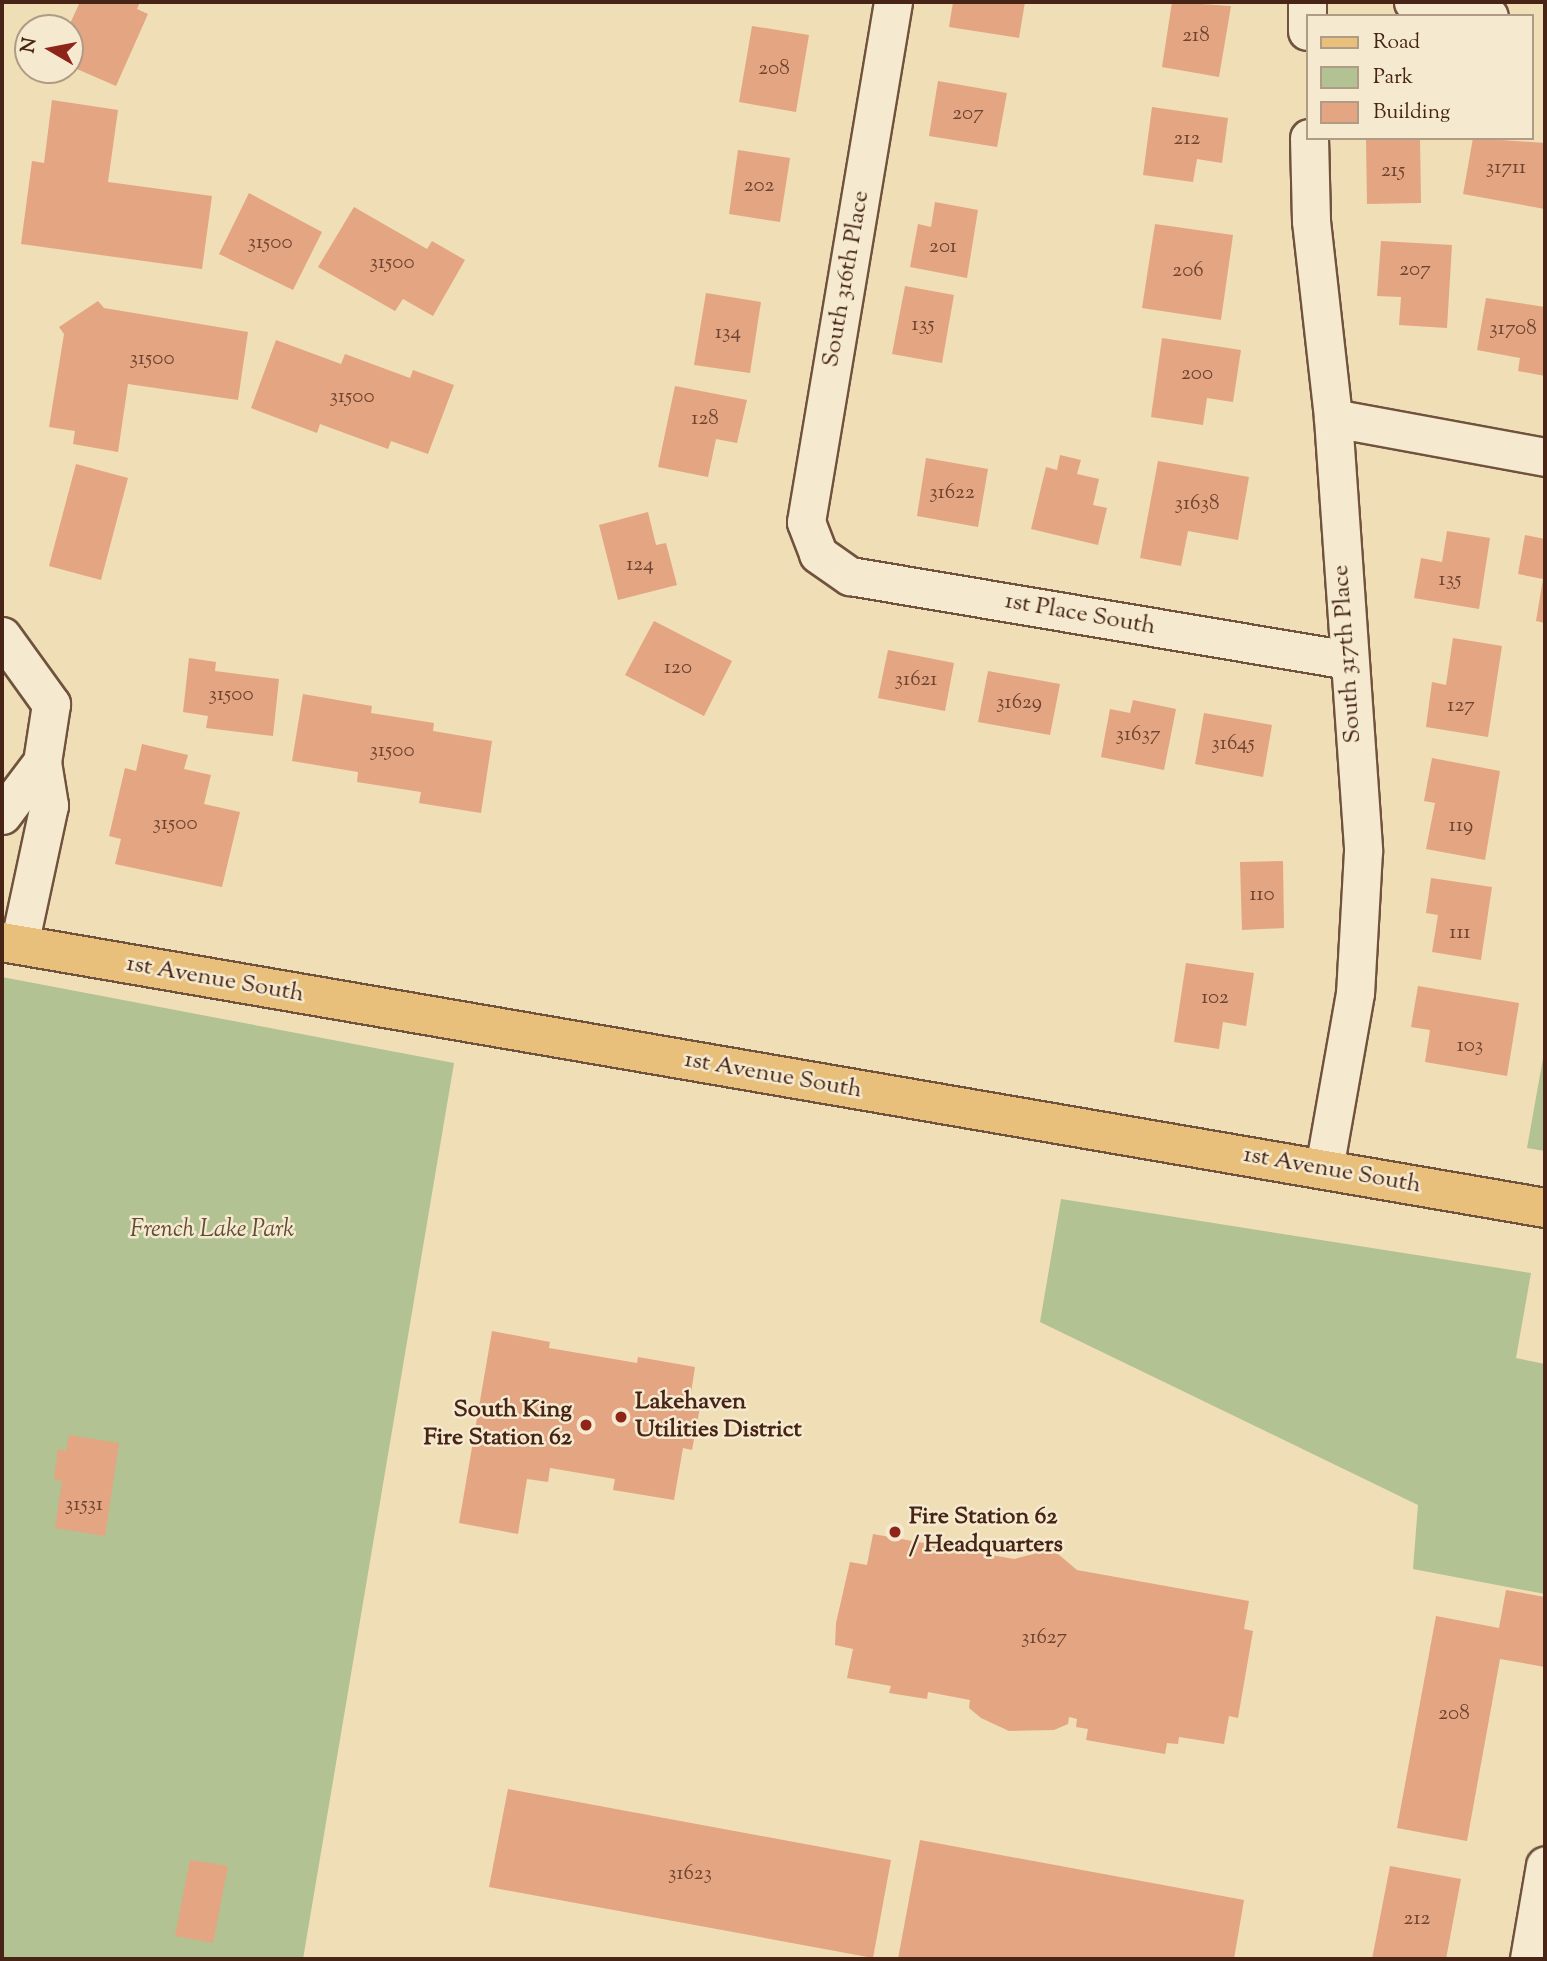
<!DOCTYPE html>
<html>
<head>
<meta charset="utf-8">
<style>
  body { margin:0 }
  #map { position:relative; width:1547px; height:1961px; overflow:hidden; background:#efdeb6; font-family:"Sorts Mill Goudy",serif }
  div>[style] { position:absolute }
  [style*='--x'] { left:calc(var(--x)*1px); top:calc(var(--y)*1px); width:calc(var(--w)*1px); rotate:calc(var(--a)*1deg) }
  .green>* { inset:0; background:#b3c292 }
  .building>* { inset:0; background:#e4a582 }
  .roads { filter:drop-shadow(2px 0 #71523e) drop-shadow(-2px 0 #71523e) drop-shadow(0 2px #71523e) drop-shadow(0 -2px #71523e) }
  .minor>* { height:37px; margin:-18.5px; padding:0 18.5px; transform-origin:18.5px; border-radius:18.5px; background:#f5ead0 }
  .major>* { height:38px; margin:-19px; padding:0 19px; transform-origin:19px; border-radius:19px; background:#e8bf7b }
  .dots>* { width:19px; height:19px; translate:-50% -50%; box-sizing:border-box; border:4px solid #f5ead0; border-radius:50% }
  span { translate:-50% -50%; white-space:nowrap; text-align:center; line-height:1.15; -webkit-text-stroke:5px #f5ead0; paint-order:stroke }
  .number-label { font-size:21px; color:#6e4431 }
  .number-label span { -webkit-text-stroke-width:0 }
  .street-label { font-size:24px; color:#472416 }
  .park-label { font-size:24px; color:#624c35; font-style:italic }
  .poi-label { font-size:24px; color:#472416; font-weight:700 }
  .left { translate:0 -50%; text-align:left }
  .right { translate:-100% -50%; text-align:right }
  .frame { position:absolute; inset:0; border:4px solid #472416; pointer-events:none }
  .legend { position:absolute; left:1306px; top:14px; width:228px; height:126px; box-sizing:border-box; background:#f5ead0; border:2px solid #af9b86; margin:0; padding:9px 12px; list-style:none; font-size:21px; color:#472416 }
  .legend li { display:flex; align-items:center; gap:14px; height:35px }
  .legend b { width:35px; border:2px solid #af9b86 }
  .north { position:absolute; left:14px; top:14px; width:70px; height:70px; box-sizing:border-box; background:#f5ead0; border:2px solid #af9b86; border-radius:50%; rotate:280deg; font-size:19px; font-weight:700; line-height:28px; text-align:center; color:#472416 }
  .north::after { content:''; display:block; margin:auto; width:24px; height:32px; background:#8f2418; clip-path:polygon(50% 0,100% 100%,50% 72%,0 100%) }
</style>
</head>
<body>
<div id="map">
  <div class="green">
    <i style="clip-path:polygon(2px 977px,454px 1063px,303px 1959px,2px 1959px)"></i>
    <i style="clip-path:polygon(1545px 1047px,1545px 1151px,1527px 1148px)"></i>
    <i style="clip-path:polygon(1061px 1199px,1531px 1273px,1516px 1358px,1545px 1364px,1545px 1594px,1413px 1569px,1418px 1505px,1040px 1322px)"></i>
  </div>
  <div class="building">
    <i style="clip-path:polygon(80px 2px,140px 2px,137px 9px,148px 14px,116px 86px,70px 66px,68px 28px)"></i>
    <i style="clip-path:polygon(953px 2px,1025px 2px,1019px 38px,949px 27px)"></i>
    <i style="clip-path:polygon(1172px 2px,1231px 6px,1219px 77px,1162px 67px)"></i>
    <i style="clip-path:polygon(752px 26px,809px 35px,796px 112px,739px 102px)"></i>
    <i style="clip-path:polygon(938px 81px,1007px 93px,997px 147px,929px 136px)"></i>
    <i style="clip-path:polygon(52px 100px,118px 110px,108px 182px,212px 196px,202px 269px,21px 244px,32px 161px,44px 163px)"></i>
    <i style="clip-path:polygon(1152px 107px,1228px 118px,1222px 163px,1197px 159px,1193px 182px,1143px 175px)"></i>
    <i style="clip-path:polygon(1366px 138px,1420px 138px,1421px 203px,1367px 204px)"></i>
    <i style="clip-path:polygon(1473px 138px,1545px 143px,1545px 209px,1463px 194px)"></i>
    <i style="clip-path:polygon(738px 150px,790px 158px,780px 222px,729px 214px)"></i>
    <i style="clip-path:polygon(249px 193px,322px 232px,293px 290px,219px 254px)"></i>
    <i style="clip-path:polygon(935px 202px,978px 210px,967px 278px,910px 267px,918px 224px,931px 227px)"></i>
    <i style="clip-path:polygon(354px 207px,427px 249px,432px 241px,465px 260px,433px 316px,403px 299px,395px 311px,318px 267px)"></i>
    <i style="clip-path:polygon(1155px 224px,1233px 235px,1221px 320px,1142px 308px)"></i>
    <i style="clip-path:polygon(1381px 241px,1452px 245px,1447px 328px,1399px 325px,1401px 297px,1377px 296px)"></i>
    <i style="clip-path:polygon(905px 286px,954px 295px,942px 363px,892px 354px)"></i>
    <i style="clip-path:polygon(706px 293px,761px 302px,750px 373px,694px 365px)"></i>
    <i style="clip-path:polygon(1486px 298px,1545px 307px,1545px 376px,1518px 371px,1520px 358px,1477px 350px)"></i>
    <i style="clip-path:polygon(98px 301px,104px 308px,248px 332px,238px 400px,128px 384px,118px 452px,73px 444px,75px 431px,49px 427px,64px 334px,59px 327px)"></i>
    <i style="clip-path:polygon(1162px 338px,1241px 350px,1233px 402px,1207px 398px,1203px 425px,1151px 417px)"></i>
    <i style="clip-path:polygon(276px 340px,341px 364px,345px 354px,410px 378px,413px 370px,454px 385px,428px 454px,391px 441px,388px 449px,320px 424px,317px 433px,251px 408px)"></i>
    <i style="clip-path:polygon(675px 386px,747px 400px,737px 443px,716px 439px,708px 477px,658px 467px)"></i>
    <i style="clip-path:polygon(1060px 455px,1081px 460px,1077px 474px,1099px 479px,1093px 505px,1107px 508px,1098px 545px,1031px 529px,1046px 467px,1057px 470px)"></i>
    <i style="clip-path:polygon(926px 458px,988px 469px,978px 527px,917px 516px)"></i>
    <i style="clip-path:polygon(1158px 461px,1249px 477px,1238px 540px,1188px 531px,1181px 566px,1140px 558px)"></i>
    <i style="clip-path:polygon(76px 464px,128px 478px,101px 580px,49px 566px)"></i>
    <i style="clip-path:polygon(648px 512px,656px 545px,666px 543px,677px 585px,618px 600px,599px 525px)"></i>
    <i style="clip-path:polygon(1447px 531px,1490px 538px,1479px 609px,1414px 598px,1421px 558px,1442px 562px)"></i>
    <i style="clip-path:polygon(1525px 535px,1545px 539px,1545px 623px,1536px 621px,1543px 579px,1518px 574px)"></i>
    <i style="clip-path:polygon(654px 621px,732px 661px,704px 716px,625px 675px)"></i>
    <i style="clip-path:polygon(1453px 638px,1502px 646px,1488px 737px,1426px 727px,1432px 682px,1446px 685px)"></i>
    <i style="clip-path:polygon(888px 650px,954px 663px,945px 711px,878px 698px)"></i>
    <i style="clip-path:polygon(189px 658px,216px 662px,215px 671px,279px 679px,273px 736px,206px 728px,208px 716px,183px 712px)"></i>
    <i style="clip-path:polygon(988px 671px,1060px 684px,1050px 735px,978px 722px)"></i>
    <i style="clip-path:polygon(303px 694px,372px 706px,371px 713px,434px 723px,433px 731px,492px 741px,481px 813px,419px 803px,421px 792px,357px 782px,358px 772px,292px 761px)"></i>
    <i style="clip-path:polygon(1133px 700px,1176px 709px,1164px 770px,1101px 757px,1110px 709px,1130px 713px)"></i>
    <i style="clip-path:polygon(1204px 713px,1272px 725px,1263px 777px,1195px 764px)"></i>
    <i style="clip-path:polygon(142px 744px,188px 755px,184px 769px,211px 775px,204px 804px,240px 812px,222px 887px,115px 864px,121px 839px,109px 836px,125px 768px,136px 771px)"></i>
    <i style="clip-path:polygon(1432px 758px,1500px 771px,1485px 860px,1426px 849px,1435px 803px,1424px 801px)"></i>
    <i style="clip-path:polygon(1283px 861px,1284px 928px,1242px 930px,1240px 862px)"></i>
    <i style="clip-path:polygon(1431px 878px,1492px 887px,1481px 960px,1432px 952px,1438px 915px,1426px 913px)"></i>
    <i style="clip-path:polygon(1186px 963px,1254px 973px,1246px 1026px,1223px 1022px,1219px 1049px,1174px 1042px)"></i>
    <i style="clip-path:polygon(1418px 986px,1519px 1003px,1507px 1076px,1425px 1062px,1430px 1030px,1411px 1027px)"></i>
    <i style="clip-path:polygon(492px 1331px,550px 1342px,549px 1348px,637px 1363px,638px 1357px,695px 1367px,690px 1400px,701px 1402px,692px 1450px,683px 1448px,674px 1500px,613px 1490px,615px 1479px,550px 1468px,548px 1482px,527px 1479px,518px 1534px,459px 1523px)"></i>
    <i style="clip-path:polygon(69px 1435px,119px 1443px,105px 1536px,55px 1528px,62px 1481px,54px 1479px,58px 1449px,66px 1451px)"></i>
    <i style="clip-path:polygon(873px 1534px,1014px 1559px,1045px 1551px,1058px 1554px,1077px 1570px,1249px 1601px,1244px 1629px,1253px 1631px,1238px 1718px,1229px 1716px,1224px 1744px,1179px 1737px,1178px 1744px,1167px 1743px,1165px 1754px,1086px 1740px,1088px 1729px,1076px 1727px,1077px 1719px,1069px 1717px,1068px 1724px,1054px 1730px,1009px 1731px,981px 1718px,969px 1708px,970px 1700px,928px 1692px,927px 1699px,889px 1693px,891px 1686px,847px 1678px,853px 1649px,835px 1645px,836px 1623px,850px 1562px,867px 1565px)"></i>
    <i style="clip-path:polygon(1506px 1590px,1545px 1597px,1545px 1667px,1500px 1659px,1467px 1841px,1397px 1828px,1436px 1616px,1499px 1628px)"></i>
    <i style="clip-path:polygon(508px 1789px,891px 1860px,873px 1958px,489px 1887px)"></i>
    <i style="clip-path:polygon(920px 1840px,1244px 1900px,1234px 1959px,898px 1959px)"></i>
    <i style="clip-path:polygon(190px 1860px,228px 1866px,213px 1943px,175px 1936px)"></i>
    <i style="clip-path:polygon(1390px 1866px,1461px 1879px,1446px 1959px,1372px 1959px)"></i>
  </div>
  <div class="roads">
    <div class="minor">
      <i style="--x:893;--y:2;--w:527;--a:99.5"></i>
      <i style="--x:806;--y:522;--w:34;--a:69"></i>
      <i style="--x:818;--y:554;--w:39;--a:35"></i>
      <i style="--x:850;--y:576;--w:505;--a:9.57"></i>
      <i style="--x:1307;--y:2;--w:29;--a:90"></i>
      <i style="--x:1413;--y:2;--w:77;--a:10.4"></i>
      <i style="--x:1309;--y:138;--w:83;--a:88.6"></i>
      <i style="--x:1311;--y:221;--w:198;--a:83.6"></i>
      <i style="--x:1333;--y:418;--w:434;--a:86"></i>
      <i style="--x:1363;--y:851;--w:142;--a:93.2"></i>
      <i style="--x:1355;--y:993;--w:179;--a:100"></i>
      <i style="--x:1333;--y:418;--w:216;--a:10.4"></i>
      <i style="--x:2;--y:636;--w:84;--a:54.2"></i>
      <i style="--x:51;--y:704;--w:59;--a:98.8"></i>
      <i style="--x:2;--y:815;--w:66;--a:-53"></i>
      <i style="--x:42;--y:762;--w:44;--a:80.8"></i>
      <i style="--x:49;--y:805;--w:143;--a:102.1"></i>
      <i style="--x:1529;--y:1959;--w:95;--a:-80.3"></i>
    </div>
    <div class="major">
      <i style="--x:2;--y:942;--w:1566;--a:9.78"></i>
    </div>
  </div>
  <div class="dots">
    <i style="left:621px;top:1417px;background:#8f2418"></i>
    <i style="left:586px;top:1425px;background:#8f2418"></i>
    <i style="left:895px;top:1532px;background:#8f2418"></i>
  </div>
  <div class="number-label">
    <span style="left:1196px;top:36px">218</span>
    <span style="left:774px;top:69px">208</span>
    <span style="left:968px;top:114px">207</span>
    <span style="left:1187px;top:139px">212</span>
    <span style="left:1506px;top:168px">31711</span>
    <span style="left:1393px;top:171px">215</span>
    <span style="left:759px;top:186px">202</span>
    <span style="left:270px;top:243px">31500</span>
    <span style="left:943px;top:247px">201</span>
    <span style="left:392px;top:263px">31500</span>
    <span style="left:1415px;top:270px">207</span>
    <span style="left:1188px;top:271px">206</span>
    <span style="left:923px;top:325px">135</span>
    <span style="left:1513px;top:329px">31708</span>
    <span style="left:728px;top:333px">134</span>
    <span style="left:152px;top:359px">31500</span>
    <span style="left:1197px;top:374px">200</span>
    <span style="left:352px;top:397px">31500</span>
    <span style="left:705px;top:419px">128</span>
    <span style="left:952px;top:493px">31622</span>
    <span style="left:1197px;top:504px">31638</span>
    <span style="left:640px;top:565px">124</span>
    <span style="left:1450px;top:580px">135</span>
    <span style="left:678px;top:668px">120</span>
    <span style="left:916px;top:680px">31621</span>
    <span style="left:231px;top:695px">31500</span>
    <span style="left:1019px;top:703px">31629</span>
    <span style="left:1461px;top:706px">127</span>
    <span style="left:1138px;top:735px">31637</span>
    <span style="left:1233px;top:744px">31645</span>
    <span style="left:392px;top:751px">31500</span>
    <span style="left:175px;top:824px">31500</span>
    <span style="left:1461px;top:826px">119</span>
    <span style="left:1262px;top:895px">110</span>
    <span style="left:1460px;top:933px">111</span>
    <span style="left:1215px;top:998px">102</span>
    <span style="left:1470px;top:1046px">103</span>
    <span style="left:84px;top:1505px">31531</span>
    <span style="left:1044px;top:1638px">31627</span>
    <span style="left:1454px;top:1714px">208</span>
    <span style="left:690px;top:1874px">31623</span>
    <span style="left:1417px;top:1919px">212</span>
  </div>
  <div class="street-label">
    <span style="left:847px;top:279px;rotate:-80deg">South 316th Place</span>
    <span style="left:1080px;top:615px;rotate:10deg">1st Place South</span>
    <span style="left:1348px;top:654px;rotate:-94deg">South 317th Place</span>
    <span style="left:215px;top:980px;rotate:10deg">1st Avenue South</span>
    <span style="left:773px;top:1076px;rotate:10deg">1st Avenue South</span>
    <span style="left:1332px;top:1171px;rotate:10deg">1st Avenue South</span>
  </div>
  <div class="park-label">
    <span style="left:212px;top:1231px">French Lake Park</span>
  </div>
  <div class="poi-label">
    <span class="left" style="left:635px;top:1417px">Lakehaven<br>Utilities District</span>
    <span class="right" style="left:572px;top:1425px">South King<br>Fire Station 62</span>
    <span class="left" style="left:909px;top:1532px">Fire Station 62<br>/ Headquarters</span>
  </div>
  <div class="frame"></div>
  <ul class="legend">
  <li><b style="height:9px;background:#e8bf7b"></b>Road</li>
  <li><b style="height:19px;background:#b3c292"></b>Park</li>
  <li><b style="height:19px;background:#e4a582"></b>Building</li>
  </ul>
  <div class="north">N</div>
</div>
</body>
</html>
